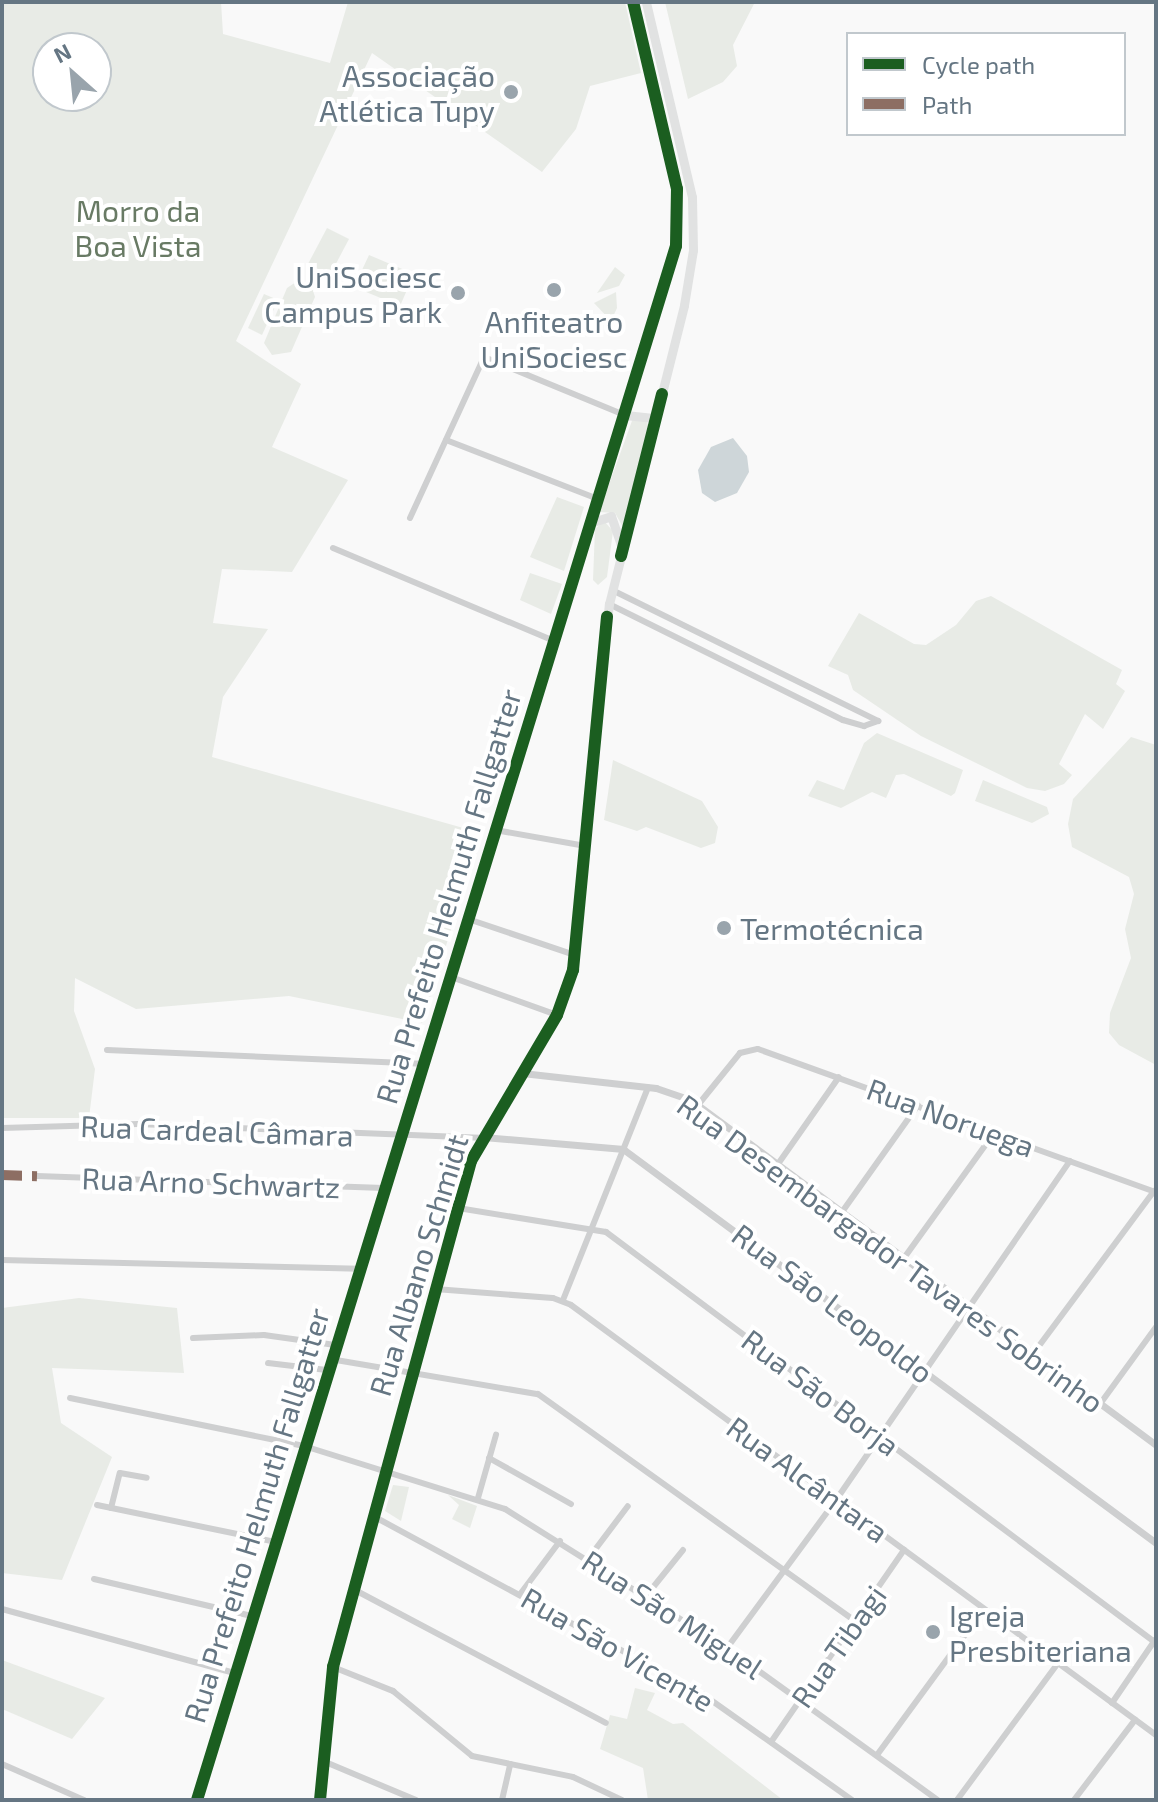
<!DOCTYPE html>
<html>
<head>
<meta charset="utf-8">
<style>
  body { margin:0 }
  #map { position:relative; width:1158px; height:1802px; overflow:hidden; background:#f9f9f9; font-family:"Exo 2",sans-serif }
  div>[style] { position:absolute }
  [style*='--x'] { left:calc(var(--x)*1px); top:calc(var(--y)*1px); width:calc(var(--w)*1px); rotate:calc(var(--a)*1deg) }
  .green>* { inset:0; background:#e8ebe6 }
  .water>* { inset:0; background:#ced6d9 }
  .minor>* { height:6px; margin:-3px; padding:0 3px; transform-origin:3px; border-radius:3px; background:#cecfd0 }
  .tertiary>* { height:7px; margin:-3.5px; padding:0 3.5px; transform-origin:3.5px; border-radius:3.5px; background:#cecfd0 }
  .primary>* { height:9px; margin:-4.5px; padding:0 4.5px; transform-origin:4.5px; border-radius:4.5px; background:#e1e2e2 }
  .quiet>* { height:10px; margin-top:-5px; transform-origin:0; background:repeating-linear-gradient(90deg,#8d6e63 0 20px,transparent 0 30px) }
  .cycleway>* { height:12px; margin:-6px; padding:0 6px; transform-origin:6px; border-radius:6px; background:#1b5e20 }
  .dots>* { width:22px; height:22px; translate:-50% -50%; box-sizing:border-box; border:4px solid #fff; border-radius:50% }
  span { translate:-50% -50%; white-space:nowrap; text-align:center; line-height:1.15; -webkit-text-stroke:8px #fff; paint-order:stroke }
  .poi-label { font-size:30px; color:#657683 }
  .right { translate:-100% -50%; text-align:right }
  .left { translate:0 -50%; text-align:left }
  .park-label { font-size:30px; color:#687a64 }
  .street-label { font-size:30px; color:#657683 }
  .frame { position:absolute; inset:0; border:4px solid #657683; pointer-events:none }
  .legend { position:absolute; left:846px; top:32px; width:280px; height:104px; box-sizing:border-box; background:#fff; border:2px solid #c1c8cd; margin:0; padding:10px 14px; list-style:none; font-size:24px; color:#657683 }
  .legend li { display:flex; align-items:center; gap:16px; height:40px }
  .legend b { width:40px; border:2px solid #c1c8cd }
  .north { position:absolute; left:32px; top:32px; width:80px; height:80px; box-sizing:border-box; background:#fff; border:2px solid #c1c8cd; border-radius:50%; rotate:333deg; font-size:22px; font-weight:700; line-height:32px; text-align:center; color:#657683 }
  .north::after { content:''; display:block; margin:auto; width:28px; height:36px; background:#99a4ac; clip-path:polygon(50% 0,100% 100%,50% 72%,0 100%) }
</style>
</head>
<body>
<div id="map">
  <div class="green">
    <i style="clip-path:polygon(evenodd,2px 2px,221px 2px,223px 34px,330px 63px,348px 2px,625px 2px,641px 73px,590px 86px,576px 129px,542px 172px,372px 53px,236px 341px,301px 384px,272px 447px,348px 480px,292px 572px,222px 569px,213px 623px,268px 629px,223px 697px,212px 757px,481px 833px,422px 1023px,289px 996px,136px 1009px,75px 978px,74px 1011px,95px 1069px,89px 1118px,2px 1118px,2px 2px,48px 48px,96px 48px,96px 96px,48px 96px,48px 48px)"></i>
    <i style="clip-path:polygon(665px 2px,755px 2px,733px 45px,737px 66px,723px 82px,688px 99px)"></i>
    <i style="clip-path:polygon(327px 228px,349px 239px,330px 275px,308px 264px)"></i>
    <i style="clip-path:polygon(369px 255px,414px 274px,400px 306px,354px 287px)"></i>
    <i style="clip-path:polygon(615px 267px,625px 275px,619px 286px,597px 293px)"></i>
    <i style="clip-path:polygon(299px 280px,311px 284px,315px 297px,291px 352px,272px 355px,264px 343px,287px 288px)"></i>
    <i style="clip-path:polygon(616px 292px,617px 308px,611px 321px,594px 303px)"></i>
    <i style="clip-path:polygon(264px 294px,278px 300px,262px 335px,248px 328px)"></i>
    <i style="clip-path:polygon(633px 418px,645px 419px,651px 430px,623px 527px,615px 513px,599px 512px)"></i>
    <i style="clip-path:polygon(557px 497px,584px 507px,564px 571px,530px 557px)"></i>
    <i style="clip-path:polygon(604px 521px,613px 531px,607px 577px,598px 585px,593px 580px,595px 529px)"></i>
    <i style="clip-path:polygon(530px 573px,562px 584px,551px 614px,520px 600px)"></i>
    <i style="clip-path:polygon(991px 596px,1122px 670px,1116px 684px,1125px 691px,1103px 729px,1085px 714px,1059px 764px,1072px 775px,1064px 784px,1045px 791px,1027px 788px,921px 736px,853px 690px,848px 675px,828px 666px,859px 613px,914px 644px,926px 645px,956px 625px,976px 601px)"></i>
    <i style="clip-path:polygon(877px 733px,963px 770px,955px 793px,951px 796px,904px 774px,896px 775px,886px 798px,872px 792px,841px 808px,808px 796px,817px 780px,844px 790px,864px 743px)"></i>
    <i style="clip-path:polygon(1131px 737px,1156px 745px,1156px 1065px,1119px 1045px,1109px 1033px,1110px 1013px,1131px 958px,1125px 929px,1134px 894px,1129px 877px,1072px 847px,1068px 824px,1073px 799px)"></i>
    <i style="clip-path:polygon(613px 760px,702px 801px,718px 827px,715px 843px,701px 848px,646px 827px,637px 831px,604px 820px)"></i>
    <i style="clip-path:polygon(983px 780px,1047px 807px,1049px 814px,1032px 823px,975px 801px)"></i>
    <i style="clip-path:polygon(79px 1298px,177px 1308px,184px 1373px,52px 1368px,61px 1423px,112px 1457px,62px 1580px,2px 1573px,2px 1308px)"></i>
    <i style="clip-path:polygon(393px 1485px,409px 1487px,401px 1521px,385px 1511px)"></i>
    <i style="clip-path:polygon(448px 1495px,477px 1506px,470px 1528px,452px 1519px,459px 1505px)"></i>
    <i style="clip-path:polygon(2px 1660px,105px 1698px,72px 1739px,2px 1709px)"></i>
    <i style="clip-path:polygon(635px 1688px,655px 1693px,647px 1710px,673px 1724px,683px 1723px,783px 1800px,648px 1800px,643px 1768px,600px 1749px,610px 1715px,627px 1719px)"></i>
  </div>
  <div class="water">
    <i style="clip-path:polygon(733px 438px,747px 456px,749px 472px,737px 493px,715px 502px,702px 493px,698px 470px,711px 447px)"></i>
  </div>
  <div class="minor">
    <i style="--x:446;--y:440;--w:163;--a:21.2"></i>
    <i style="--x:410;--y:518;--w:177;--a:-65.3"></i>
    <i style="--x:484;--y:357;--w:152;--a:22.4"></i>
    <i style="--x:333;--y:548;--w:240;--a:22.8"></i>
    <i style="--x:612;--y:590;--w:297;--a:26.2"></i>
    <i style="--x:609;--y:604;--w:261;--a:26.4"></i>
    <i style="--x:843;--y:720;--w:22;--a:16"></i>
    <i style="--x:864;--y:726;--w:15;--a:-20"></i>
    <i style="--x:495;--y:830;--w:92;--a:10"></i>
    <i style="--x:468;--y:919;--w:113;--a:18.6"></i>
    <i style="--x:451;--y:977;--w:113;--a:19.7"></i>
    <i style="--x:107;--y:1050;--w:315;--a:2.5"></i>
    <i style="--x:698;--y:1105;--w:67;--a:-51.1"></i>
    <i style="--x:740;--y:1053;--w:18;--a:-13"></i>
    <i style="--x:758;--y:1049;--w:423;--a:19.8"></i>
    <i style="--x:2;--y:1128;--w:136;--a:-1.7"></i>
    <i style="--x:138;--y:1124;--w:342;--a:2.3"></i>
    <i style="--x:778;--y:1164;--w:106;--a:-55"></i>
    <i style="--x:37;--y:1176;--w:347;--a:2"></i>
    <i style="--x:458;--y:1208;--w:150;--a:9.2"></i>
    <i style="--x:606;--y:1232;--w:687;--a:36.77"></i>
    <i style="--x:842;--y:1212;--w:131;--a:-54.6"></i>
    <i style="--x:904;--y:1258;--w:154;--a:-54.2"></i>
    <i style="--x:2;--y:1260;--w:357;--a:1.4"></i>
    <i style="--x:435;--y:1289;--w:118;--a:4.4"></i>
    <i style="--x:553;--y:1298;--w:19;--a:21"></i>
    <i style="--x:571;--y:1305;--w:726;--a:36.32"></i>
    <i style="--x:563;--y:1300;--w:229;--a:-68.2"></i>
    <i style="--x:193;--y:1338;--w:71;--a:-2.4"></i>
    <i style="--x:264;--y:1335;--w:72;--a:8"></i>
    <i style="--x:1033;--y:1354;--w:203;--a:-53.4"></i>
    <i style="--x:330;--y:1359;--w:211;--a:9.6"></i>
    <i style="--x:538;--y:1394;--w:390;--a:35.6"></i>
    <i style="--x:268;--y:1363;--w:59;--a:6.8"></i>
    <i style="--x:70;--y:1398;--w:239;--a:11.6"></i>
    <i style="--x:304;--y:1446;--w:211;--a:17.4"></i>
    <i style="--x:505;--y:1509;--w:262;--a:32.1"></i>
    <i style="--x:727;--y:1648;--w:260;--a:35.8"></i>
    <i style="--x:1100;--y:1404;--w:95;--a:-54"></i>
    <i style="--x:489;--y:1458;--w:94;--a:29.3"></i>
    <i style="--x:478;--y:1498;--w:66;--a:-74.1"></i>
    <i style="--x:97;--y:1505;--w:182;--a:11.7"></i>
    <i style="--x:111;--y:1508;--w:36;--a:-76"></i>
    <i style="--x:120;--y:1473;--w:27;--a:10"></i>
    <i style="--x:373;--y:1516;--w:373;--a:28.4"></i>
    <i style="--x:701;--y:1693;--w:185;--a:35.3"></i>
    <i style="--x:588;--y:1559;--w:66;--a:-53"></i>
    <i style="--x:94;--y:1579;--w:162;--a:13.2"></i>
    <i style="--x:353;--y:1589;--w:286;--a:27.9"></i>
    <i style="--x:521;--y:1593;--w:65;--a:-53.1"></i>
    <i style="--x:646;--y:1596;--w:59;--a:-51.2"></i>
    <i style="--x:2;--y:1609;--w:242;--a:15.4"></i>
    <i style="--x:727;--y:1648;--w:184;--a:-53.6"></i>
    <i style="--x:836;--y:1500;--w:412;--a:-55.4"></i>
    <i style="--x:333;--y:1667;--w:65;--a:21.8"></i>
    <i style="--x:393;--y:1691;--w:102;--a:39.4"></i>
    <i style="--x:472;--y:1756;--w:103;--a:11.7"></i>
    <i style="--x:573;--y:1777;--w:54;--a:25.1"></i>
    <i style="--x:1112;--y:1703;--w:76;--a:-55.7"></i>
    <i style="--x:771;--y:1742;--w:234;--a:-55.3"></i>
    <i style="--x:877;--y:1755;--w:181;--a:-53.8"></i>
    <i style="--x:323;--y:1761;--w:101;--a:22.8"></i>
    <i style="--x:2;--y:1764;--w:90;--a:23.7"></i>
    <i style="--x:502;--y:1800;--w:37;--a:-77"></i>
    <i style="--x:957;--y:1800;--w:170;--a:-53.6"></i>
    <i style="--x:1074;--y:1800;--w:101;--a:-52.7"></i>
  </div>
  <div class="tertiary">
    <i style="--x:522;--y:1073;--w:135;--a:6.4"></i>
    <i style="--x:656;--y:1088;--w:37;--a:19"></i>
    <i style="--x:691;--y:1100;--w:579;--a:36.57"></i>
    <i style="--x:483;--y:1137;--w:141;--a:4.9"></i>
    <i style="--x:623;--y:1149;--w:663;--a:36.47"></i>
  </div>
  <div class="primary">
    <i style="--x:625;--y:415;--w:31;--a:6"></i>
    <i style="--x:593;--y:522;--w:19;--a:-18"></i>
    <i style="--x:611;--y:516;--w:31;--a:71"></i>
    <i style="--x:197;--y:1800;--w:1626;--a:-72.87"></i>
    <i style="--x:676;--y:246;--w:57;--a:-89"></i>
    <i style="--x:677;--y:189;--w:192;--a:-103.2"></i>
    <i style="--x:320;--y:1800;--w:134;--a:-84.4"></i>
    <i style="--x:333;--y:1667;--w:524;--a:-74.74"></i>
    <i style="--x:471;--y:1161;--w:169;--a:-59.5"></i>
    <i style="--x:557;--y:1015;--w:48;--a:-70.4"></i>
    <i style="--x:573;--y:970;--w:368;--a:-84.4"></i>
    <i style="--x:609;--y:604;--w:308;--a:-75.9"></i>
    <i style="--x:684;--y:305;--w:56;--a:-80.7"></i>
    <i style="--x:693;--y:250;--w:53;--a:-91.1"></i>
    <i style="--x:692;--y:197;--w:200;--a:-103.3"></i>
  </div>
  <div class="quiet">
    <i style="--x:2;--y:1175;--w:35;--a:2"></i>
  </div>
  <div class="cycleway">
    <i style="--x:621;--y:556;--w:167;--a:-75.8"></i>
    <i style="--x:197;--y:1800;--w:1626;--a:-72.87"></i>
    <i style="--x:676;--y:246;--w:57;--a:-89"></i>
    <i style="--x:677;--y:189;--w:192;--a:-103.2"></i>
    <i style="--x:320;--y:1800;--w:134;--a:-84.4"></i>
    <i style="--x:333;--y:1667;--w:524;--a:-74.74"></i>
    <i style="--x:471;--y:1161;--w:169;--a:-59.5"></i>
    <i style="--x:557;--y:1015;--w:48;--a:-70.4"></i>
    <i style="--x:573;--y:970;--w:355;--a:-84.5"></i>
  </div>
  <div class="dots">
    <i style="left:511px;top:92px;background:#99a4ac"></i>
    <i style="left:554px;top:290px;background:#99a4ac"></i>
    <i style="left:458px;top:293px;background:#99a4ac"></i>
    <i style="left:724px;top:928px;background:#99a4ac"></i>
    <i style="left:933px;top:1632px;background:#99a4ac"></i>
  </div>
  <div class="poi-label">
    <span class="right" style="left:495px;top:92px">Associação<br>Atlética Tupy</span>
    <span class="right" style="left:442px;top:293px">UniSociesc<br>Campus Park</span>
    <span style="left:554px;top:338px">Anfiteatro<br>UniSociesc</span>
    <span class="left" style="left:740px;top:928px">Termotécnica</span>
    <span class="left" style="left:949px;top:1632px">Igreja<br>Presbiteriana</span>
  </div>
  <div class="park-label">
    <span style="left:138px;top:227px">Morro da<br>Boa Vista</span>
  </div>
  <div class="street-label">
    <span style="left:448px;top:896px;rotate:-73deg">Rua Prefeito Helmuth Fallgatter</span>
    <span style="left:951px;top:1117px;rotate:20deg">Rua Noruega</span>
    <span style="left:217px;top:1130px;rotate:2deg">Rua Cardeal Câmara</span>
    <span style="left:211px;top:1182px;rotate:2deg">Rua Arno Schwartz</span>
    <span style="left:891px;top:1253px;rotate:36deg">Rua Desembargador Tavares Sobrinho</span>
    <span style="left:418px;top:1265px;rotate:-73deg">Rua Albano Schmidt</span>
    <span style="left:833px;top:1303px;rotate:37deg">Rua São Leopoldo</span>
    <span style="left:821px;top:1392px;rotate:37deg">Rua São Borja</span>
    <span style="left:808px;top:1479px;rotate:36deg">Rua Alcântara</span>
    <span style="left:256px;top:1515px;rotate:-73deg">Rua Prefeito Helmuth Fallgatter</span>
    <span style="left:673px;top:1614px;rotate:33deg">Rua São Miguel</span>
    <span style="left:838px;top:1646px;rotate:-55deg">Rua Tibagi</span>
    <span style="left:618px;top:1649px;rotate:30deg">Rua São Vicente</span>
  </div>
  <div class="frame"></div>
  <ul class="legend">
  <li><b style="height:10px;background:#1b5e20"></b>Cycle path</li>
  <li><b style="height:10px;background:#8d6e63"></b>Path</li>
  </ul>
  <div class="north">N</div>
</div>
</body>
</html>
